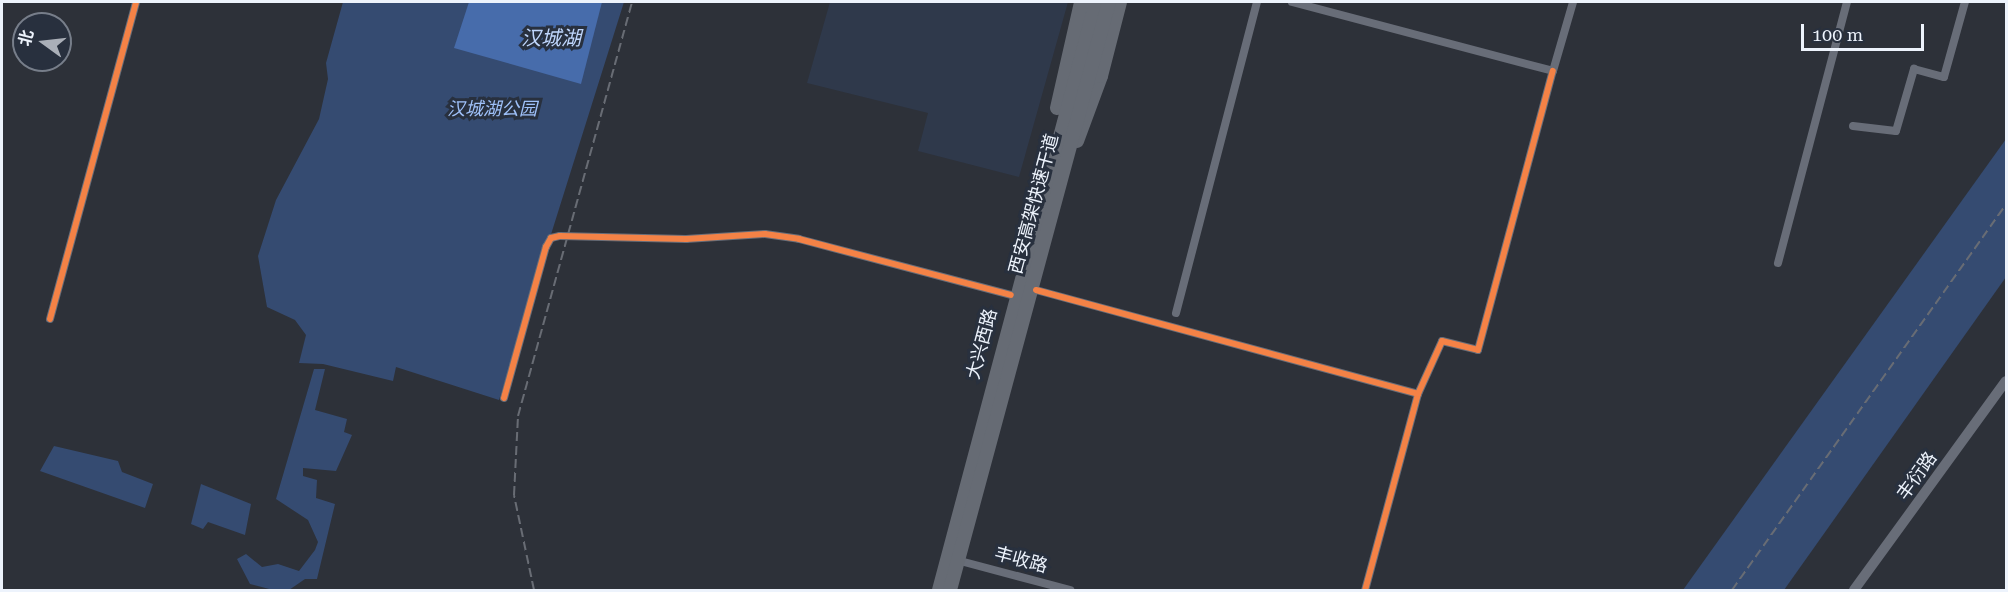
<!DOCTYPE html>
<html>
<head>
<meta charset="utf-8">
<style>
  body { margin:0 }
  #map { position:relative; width:2008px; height:592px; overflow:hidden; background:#2d3139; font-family:"Roboto Serif","Noto Sans SC",serif }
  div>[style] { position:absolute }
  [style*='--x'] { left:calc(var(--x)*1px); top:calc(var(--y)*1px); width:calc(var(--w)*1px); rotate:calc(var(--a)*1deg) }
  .built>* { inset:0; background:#2f394b }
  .green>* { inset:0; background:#354b71 }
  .water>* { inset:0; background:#476cab }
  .minor>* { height:8px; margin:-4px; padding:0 4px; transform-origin:4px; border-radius:4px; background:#686d78 }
  .tertiary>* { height:10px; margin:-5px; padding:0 5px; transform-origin:5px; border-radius:5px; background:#686d78 }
  .primary>* { height:14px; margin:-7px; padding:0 7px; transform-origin:7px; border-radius:7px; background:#686d79 }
  .trunk>* { height:14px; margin:-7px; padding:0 7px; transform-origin:7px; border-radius:7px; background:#666b74 }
  .rail>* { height:2px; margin-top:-1px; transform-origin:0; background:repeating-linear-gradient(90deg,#686c74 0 9px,transparent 0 13.5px) }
  .cycleway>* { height:6px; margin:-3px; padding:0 3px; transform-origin:3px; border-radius:3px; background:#f48246 }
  span { translate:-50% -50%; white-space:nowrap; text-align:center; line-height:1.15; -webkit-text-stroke:6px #28303e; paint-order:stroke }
  .park-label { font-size:18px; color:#9fc1f9; font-style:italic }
  .street-label { font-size:18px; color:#edf3fc }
  .water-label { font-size:20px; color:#bfd6fc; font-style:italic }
  .frame { position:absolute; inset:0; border:3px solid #edf3fc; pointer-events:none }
  .north { position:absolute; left:12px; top:12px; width:60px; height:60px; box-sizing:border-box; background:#28303e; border:2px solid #777e8a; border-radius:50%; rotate:285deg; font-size:16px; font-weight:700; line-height:24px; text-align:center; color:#edf3fc }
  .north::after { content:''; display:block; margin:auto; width:21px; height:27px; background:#aaafb8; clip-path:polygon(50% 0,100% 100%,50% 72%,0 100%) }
  .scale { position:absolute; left:1801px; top:24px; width:123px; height:27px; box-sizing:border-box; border:3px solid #edf3fc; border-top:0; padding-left:8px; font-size:18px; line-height:21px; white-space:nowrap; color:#edf3fc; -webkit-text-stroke:4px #28303e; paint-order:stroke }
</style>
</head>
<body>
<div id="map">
  <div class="built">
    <i style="clip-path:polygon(830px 2px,1068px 2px,1019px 177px,918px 151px,928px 113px,807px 83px)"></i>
  </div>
  <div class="green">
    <i style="clip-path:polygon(343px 2px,624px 2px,499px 400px,396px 367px,393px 381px,323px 364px,299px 363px,306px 335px,295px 320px,267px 307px,258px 256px,276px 200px,319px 119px,328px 79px,326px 63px)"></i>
    <i style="clip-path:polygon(2006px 139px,2006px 277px,1784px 590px,1683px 590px)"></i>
    <i style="clip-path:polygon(314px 369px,325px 369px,315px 410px,347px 419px,344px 432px,352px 435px,336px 471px,303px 468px,303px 476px,317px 480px,316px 498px,335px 504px,317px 579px,305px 579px,289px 590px,273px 590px,250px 584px,237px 559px,246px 554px,262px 567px,278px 564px,299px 571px,315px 550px,318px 542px,308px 520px,276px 499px)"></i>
    <i style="clip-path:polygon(54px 446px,118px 461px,122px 472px,153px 484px,145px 508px,40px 471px)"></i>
    <i style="clip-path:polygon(201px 484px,251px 504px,245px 535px,208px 522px,203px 529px,191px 524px)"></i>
  </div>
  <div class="water">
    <i style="clip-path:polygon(469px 2px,602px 2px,581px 84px,454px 48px)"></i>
  </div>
  <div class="minor">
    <i style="--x:1292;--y:2;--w:270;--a:14.8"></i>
    <i style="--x:1553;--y:71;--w:72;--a:-73.8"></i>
    <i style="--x:1853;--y:126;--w:43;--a:6.6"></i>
    <i style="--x:1896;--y:131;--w:65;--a:-73.8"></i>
    <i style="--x:1914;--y:69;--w:31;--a:15"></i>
    <i style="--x:1944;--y:77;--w:78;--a:-74.4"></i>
    <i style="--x:1778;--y:263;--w:270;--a:-75.2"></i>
    <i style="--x:1036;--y:290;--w:396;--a:15.2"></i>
    <i style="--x:1418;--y:394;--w:203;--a:105.1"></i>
    <i style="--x:1176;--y:313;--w:321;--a:-75.4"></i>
    <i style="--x:50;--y:319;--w:328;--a:-74.8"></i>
    <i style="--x:1418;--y:394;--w:58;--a:-65.6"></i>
    <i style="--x:1442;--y:341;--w:37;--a:14"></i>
    <i style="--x:1478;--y:350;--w:289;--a:-75"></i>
    <i style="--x:504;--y:398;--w:157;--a:-74.5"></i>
    <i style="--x:546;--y:247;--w:10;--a:-61"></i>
    <i style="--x:551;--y:238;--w:9;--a:-13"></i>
    <i style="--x:560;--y:236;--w:126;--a:1.4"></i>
    <i style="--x:686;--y:239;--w:79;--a:-3.6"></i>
    <i style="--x:765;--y:234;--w:34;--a:8"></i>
    <i style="--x:799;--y:239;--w:219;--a:14.8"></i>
    <i style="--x:964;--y:562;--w:110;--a:14.8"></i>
  </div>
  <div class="tertiary">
    <i style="--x:1854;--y:590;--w:258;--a:-54"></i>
  </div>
  <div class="primary">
    <i style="--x:1081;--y:31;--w:30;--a:-75"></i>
  </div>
  <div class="trunk">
    <i style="--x:1057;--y:108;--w:109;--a:-77.2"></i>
    <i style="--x:1077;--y:141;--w:69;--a:-69.7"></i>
    <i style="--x:1101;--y:76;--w:76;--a:-75.6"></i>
    <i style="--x:939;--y:590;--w:609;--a:-75.05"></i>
    <i style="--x:950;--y:590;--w:609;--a:-74.87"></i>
  </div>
  <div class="rail">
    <i style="--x:534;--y:590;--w:97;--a:-101.9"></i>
    <i style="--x:514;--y:495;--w:79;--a:-87.1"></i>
    <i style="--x:518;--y:416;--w:429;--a:-74.6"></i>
    <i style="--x:1732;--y:590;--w:473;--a:-54.6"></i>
  </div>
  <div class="cycleway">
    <i style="--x:1036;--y:290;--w:396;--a:15.2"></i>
    <i style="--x:1418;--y:394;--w:203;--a:105.1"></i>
    <i style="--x:50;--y:319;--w:328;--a:-74.8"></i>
    <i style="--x:1418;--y:394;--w:58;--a:-65.6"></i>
    <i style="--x:1442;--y:341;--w:37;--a:14"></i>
    <i style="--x:1478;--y:350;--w:289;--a:-75"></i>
    <i style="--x:504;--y:398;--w:157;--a:-74.5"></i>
    <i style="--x:546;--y:247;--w:10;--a:-61"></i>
    <i style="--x:551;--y:238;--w:9;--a:-13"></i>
    <i style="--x:560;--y:236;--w:126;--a:1.4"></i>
    <i style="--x:686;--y:239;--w:79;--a:-3.6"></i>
    <i style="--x:765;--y:234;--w:34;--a:8"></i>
    <i style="--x:799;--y:239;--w:219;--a:14.8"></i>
  </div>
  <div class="park-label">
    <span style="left:492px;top:109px">汉城湖公园</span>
  </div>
  <div class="street-label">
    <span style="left:1034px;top:204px;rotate:-75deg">西安高架快速干道</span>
    <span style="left:982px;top:344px;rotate:-75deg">大兴西路</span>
    <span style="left:1917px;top:476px;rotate:-54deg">丰衍路</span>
    <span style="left:1021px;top:560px;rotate:15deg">丰收路</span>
  </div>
  <div class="water-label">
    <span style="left:551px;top:38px">汉城湖</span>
  </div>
  <div class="frame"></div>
  <div class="north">北</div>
  <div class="scale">100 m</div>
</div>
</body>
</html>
